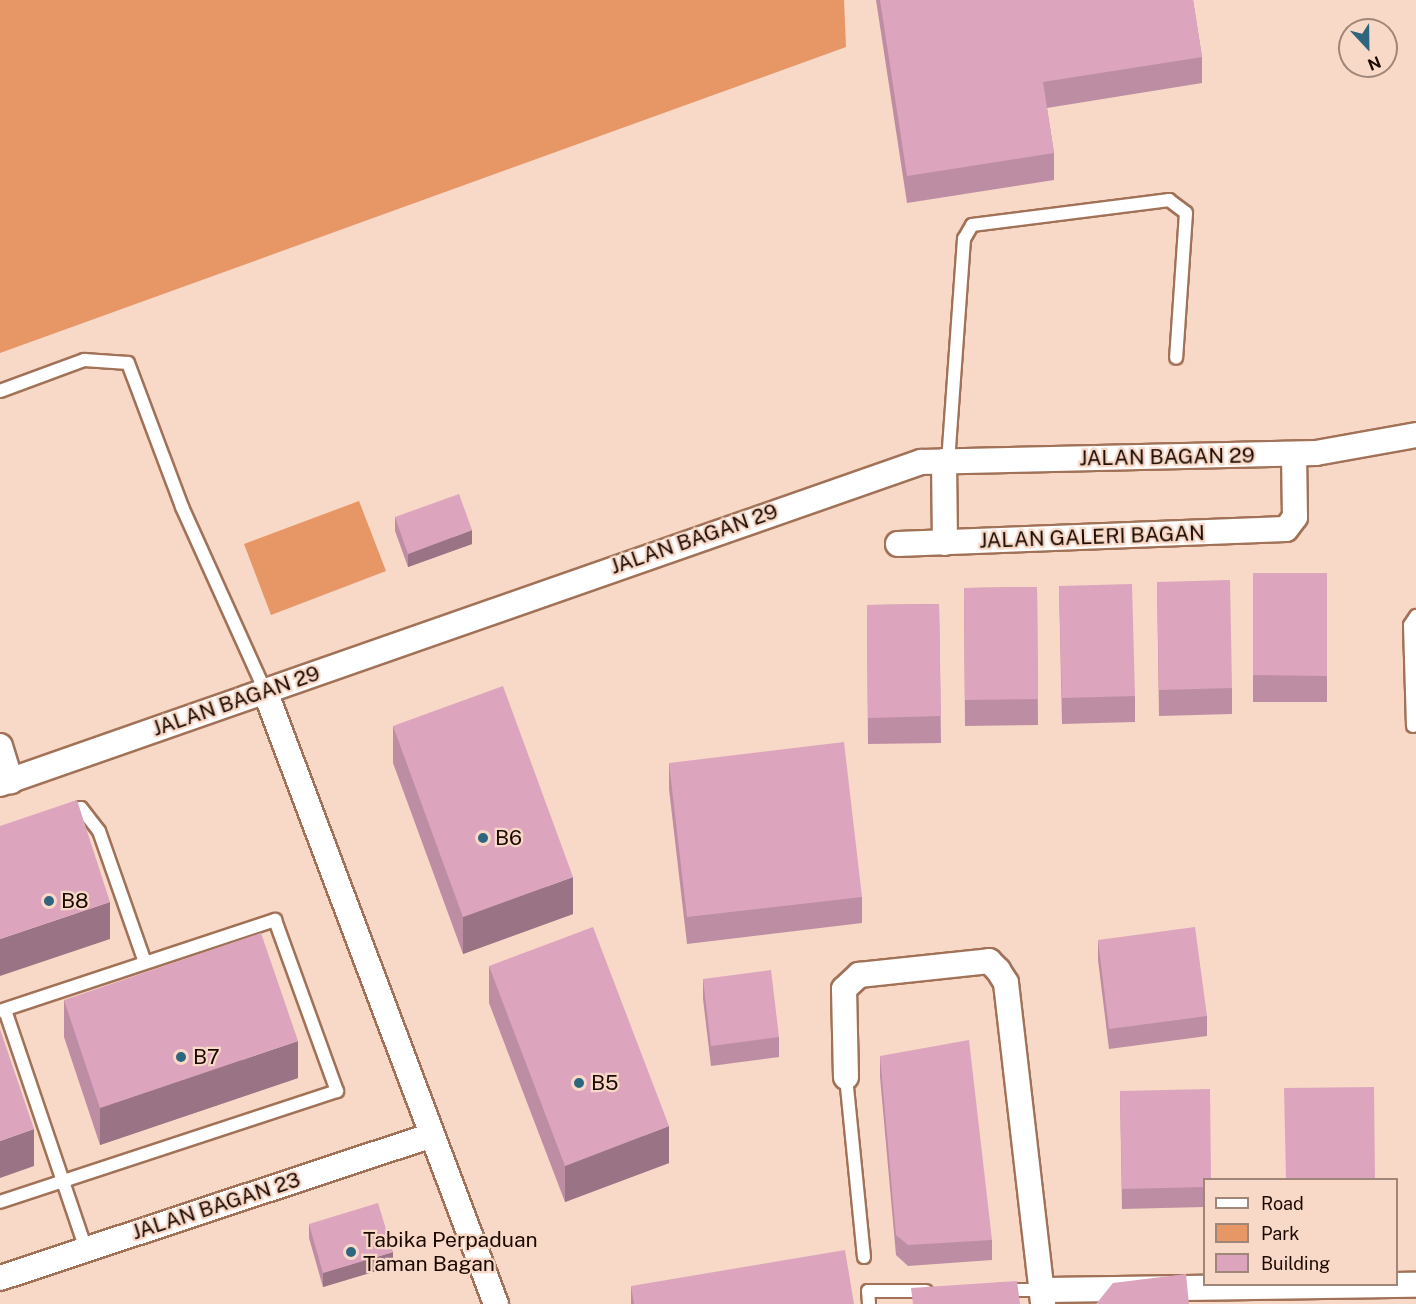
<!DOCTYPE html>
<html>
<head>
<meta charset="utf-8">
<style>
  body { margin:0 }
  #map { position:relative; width:1416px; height:1304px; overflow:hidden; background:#f8d8c7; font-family:"Public Sans",sans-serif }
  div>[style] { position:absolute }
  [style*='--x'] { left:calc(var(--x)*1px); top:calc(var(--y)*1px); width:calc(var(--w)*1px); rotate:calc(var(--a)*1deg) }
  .green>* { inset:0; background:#e79665 }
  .roads { filter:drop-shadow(2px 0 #a17257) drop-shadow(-2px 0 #a17257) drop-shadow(0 2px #a17257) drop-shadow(0 -2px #a17257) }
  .lane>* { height:12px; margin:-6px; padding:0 6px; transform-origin:6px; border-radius:6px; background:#fff }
  .street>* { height:24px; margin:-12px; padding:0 12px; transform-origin:12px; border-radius:12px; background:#fff }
  .wall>* { inset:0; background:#bd8ea3 }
  .shaded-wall>* { inset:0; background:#9a7484 }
  .building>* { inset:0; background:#dca5bd }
  .dots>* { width:16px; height:16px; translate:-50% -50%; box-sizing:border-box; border:3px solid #f8d8c7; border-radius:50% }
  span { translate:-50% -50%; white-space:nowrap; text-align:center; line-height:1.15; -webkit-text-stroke:4.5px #f8d8c7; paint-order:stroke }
  .street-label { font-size:21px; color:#1b0a02 }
  .poi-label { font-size:21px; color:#1b0a02 }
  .left { translate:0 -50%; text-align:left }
  .legend { position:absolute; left:1203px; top:1178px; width:195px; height:108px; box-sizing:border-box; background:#f8d8c7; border:2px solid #a08678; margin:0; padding:8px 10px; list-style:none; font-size:18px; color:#1b0a02 }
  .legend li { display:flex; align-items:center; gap:12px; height:30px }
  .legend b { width:30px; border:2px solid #a08678 }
  .north { position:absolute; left:1338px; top:18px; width:60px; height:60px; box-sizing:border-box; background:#f8d8c7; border:2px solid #a08678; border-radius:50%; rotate:158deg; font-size:16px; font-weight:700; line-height:24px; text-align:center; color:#1b0a02 }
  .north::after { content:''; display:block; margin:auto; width:21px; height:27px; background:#2e6680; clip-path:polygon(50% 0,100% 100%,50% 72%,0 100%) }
</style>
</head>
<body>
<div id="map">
  <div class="green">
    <i style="clip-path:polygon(0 0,844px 0,846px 47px,0 353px)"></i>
    <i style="clip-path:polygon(359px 501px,386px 571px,271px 615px,244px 544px)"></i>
  </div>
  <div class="roads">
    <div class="lane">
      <i style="--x:0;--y:391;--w:90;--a:-20.3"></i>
      <i style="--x:84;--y:360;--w:44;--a:3.9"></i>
      <i style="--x:128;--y:363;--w:154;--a:69.4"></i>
      <i style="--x:182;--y:507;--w:202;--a:65.7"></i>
      <i style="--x:948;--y:462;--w:224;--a:-85.9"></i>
      <i style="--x:964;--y:239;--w:16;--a:-60"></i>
      <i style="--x:972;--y:225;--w:199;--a:-7.2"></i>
      <i style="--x:1169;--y:200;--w:21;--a:37"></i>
      <i style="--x:1186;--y:213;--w:145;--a:93.9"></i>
      <i style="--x:1413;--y:726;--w:101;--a:-91.7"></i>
      <i style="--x:1410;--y:625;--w:11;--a:-56"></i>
      <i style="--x:65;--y:814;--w:17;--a:-21"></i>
      <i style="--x:81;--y:808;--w:29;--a:52"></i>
      <i style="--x:99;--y:831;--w:139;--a:70.7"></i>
      <i style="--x:5;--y:1010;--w:252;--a:71.3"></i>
      <i style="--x:0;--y:1011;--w:290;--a:-18.3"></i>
      <i style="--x:275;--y:920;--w:182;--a:70.1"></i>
      <i style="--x:337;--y:1091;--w:355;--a:161.8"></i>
      <i style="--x:846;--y:1077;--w:181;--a:84.3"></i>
      <i style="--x:1003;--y:1290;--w:38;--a:0"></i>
      <i style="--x:869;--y:1304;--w:13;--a:-94"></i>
      <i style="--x:868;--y:1291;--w:58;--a:0"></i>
    </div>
    <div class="street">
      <i style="--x:944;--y:461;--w:82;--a:89.3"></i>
      <i style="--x:898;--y:544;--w:388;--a:-2.2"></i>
      <i style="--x:1286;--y:529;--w:15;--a:-53"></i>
      <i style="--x:1295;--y:517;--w:63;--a:-90.9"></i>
      <i style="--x:265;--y:691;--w:655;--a:69.35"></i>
      <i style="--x:0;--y:746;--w:37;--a:73"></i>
      <i style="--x:0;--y:784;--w:976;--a:-19.27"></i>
      <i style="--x:921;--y:462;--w:395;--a:-1.3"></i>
      <i style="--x:1316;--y:453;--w:102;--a:-10.2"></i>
      <i style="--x:846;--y:1077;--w:88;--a:-91.3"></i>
      <i style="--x:844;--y:989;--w:21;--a:-43"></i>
      <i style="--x:859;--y:975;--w:131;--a:-6.1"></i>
      <i style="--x:989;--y:961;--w:13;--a:45"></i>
      <i style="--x:998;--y:970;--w:15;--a:58"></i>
      <i style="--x:1006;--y:983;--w:323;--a:83.4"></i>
      <i style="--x:0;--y:1278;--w:455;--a:-18.3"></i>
      <i style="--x:1041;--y:1290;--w:375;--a:-0.8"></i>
    </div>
  </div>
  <div class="wall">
    <i style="clip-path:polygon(876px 0,1193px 0,1202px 57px,1202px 83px,1047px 108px,1054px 153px,1054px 180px,907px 203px)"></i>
    <i style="clip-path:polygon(395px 517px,472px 544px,408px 567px,395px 531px)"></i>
    <i style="clip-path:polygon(1253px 573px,1327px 573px,1327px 702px,1253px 702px)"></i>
    <i style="clip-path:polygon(1157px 582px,1232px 688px,1232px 714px,1159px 716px)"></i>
    <i style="clip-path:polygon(1059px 586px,1135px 696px,1135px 722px,1062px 724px)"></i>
    <i style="clip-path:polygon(1037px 587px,1038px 725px,965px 726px,964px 588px)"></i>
    <i style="clip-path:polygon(939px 604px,941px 743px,868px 744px,867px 605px)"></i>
    <i style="clip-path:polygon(393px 726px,573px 914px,463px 954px,393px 763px)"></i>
    <i style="clip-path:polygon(669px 763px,862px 897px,862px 923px,687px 944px,669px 789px)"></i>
    <i style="clip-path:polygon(1098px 940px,1207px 1016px,1207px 1036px,1109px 1049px,1098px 960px)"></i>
    <i style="clip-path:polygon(489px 966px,669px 1163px,565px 1202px,489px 1003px)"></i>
    <i style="clip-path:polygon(703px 979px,779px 1037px,779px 1057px,711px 1066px,703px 999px)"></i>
    <i style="clip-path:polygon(64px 1000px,298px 1078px,100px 1145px,64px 1037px)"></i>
    <i style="clip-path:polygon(880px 1056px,992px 1240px,992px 1260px,908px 1266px,896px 1255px,880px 1077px)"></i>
    <i style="clip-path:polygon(1120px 1091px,1204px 1179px,1204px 1207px,1122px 1209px)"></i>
    <i style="clip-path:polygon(309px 1224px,393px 1266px,323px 1287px,309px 1238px)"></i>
    <i style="clip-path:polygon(631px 1286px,854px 1304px,631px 1304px)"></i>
  </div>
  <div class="shaded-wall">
    <i style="clip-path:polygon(472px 530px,472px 544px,408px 567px,408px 554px)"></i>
    <i style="clip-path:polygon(573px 877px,573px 914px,463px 954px,463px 917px)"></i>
    <i style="clip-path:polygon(110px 902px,110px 939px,0 976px,0 939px)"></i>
    <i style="clip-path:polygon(298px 1041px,298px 1078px,100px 1145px,100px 1108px)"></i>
    <i style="clip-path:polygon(669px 1126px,669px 1163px,565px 1202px,565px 1166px)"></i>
    <i style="clip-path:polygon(34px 1129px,34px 1166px,0 1178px,0 1141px)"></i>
    <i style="clip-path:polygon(393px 1252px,393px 1266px,323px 1287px,323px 1273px)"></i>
  </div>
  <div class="building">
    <i style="clip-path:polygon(880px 0,1193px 0,1202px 57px,1043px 82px,1054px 153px,907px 176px)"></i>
    <i style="clip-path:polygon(459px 494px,472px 530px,408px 554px,395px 517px)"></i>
    <i style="clip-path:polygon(1253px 573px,1327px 573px,1327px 676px,1253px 675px)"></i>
    <i style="clip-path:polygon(1230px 580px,1232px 688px,1159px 690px,1157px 582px)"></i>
    <i style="clip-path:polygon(1132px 584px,1135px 696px,1062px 698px,1059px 586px)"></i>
    <i style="clip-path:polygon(1037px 587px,1038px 699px,965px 700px,964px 588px)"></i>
    <i style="clip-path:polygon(939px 604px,941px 716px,868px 718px,867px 605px)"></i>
    <i style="clip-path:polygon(503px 686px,573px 877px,463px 917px,393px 726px)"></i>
    <i style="clip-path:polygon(844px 742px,862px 897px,687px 917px,669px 763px)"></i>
    <i style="clip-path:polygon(77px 800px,110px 902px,0 939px,0 826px)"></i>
    <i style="clip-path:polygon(593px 927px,669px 1126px,565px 1166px,489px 966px)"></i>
    <i style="clip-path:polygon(1195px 927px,1207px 1016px,1109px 1029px,1098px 940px)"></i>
    <i style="clip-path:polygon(261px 933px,298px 1041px,100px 1108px,64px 1000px)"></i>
    <i style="clip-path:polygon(771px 970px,779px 1037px,711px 1046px,703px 979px)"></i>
    <i style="clip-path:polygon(0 1029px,34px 1129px,0 1141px)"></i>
    <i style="clip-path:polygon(969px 1040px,992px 1240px,908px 1245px,896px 1235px,880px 1056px)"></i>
    <i style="clip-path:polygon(1374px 1087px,1375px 1179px,1286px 1179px,1284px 1088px)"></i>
    <i style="clip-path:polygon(1210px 1089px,1211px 1179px,1204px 1179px,1204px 1187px,1122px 1189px,1120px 1091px)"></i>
    <i style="clip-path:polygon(378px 1203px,393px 1252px,323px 1273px,309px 1224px)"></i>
    <i style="clip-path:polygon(845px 1250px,854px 1304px,634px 1304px,631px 1286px)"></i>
    <i style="clip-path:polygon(1186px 1274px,1189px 1304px,1096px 1304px,1113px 1283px)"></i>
    <i style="clip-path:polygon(1017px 1281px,1020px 1304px,913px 1304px,911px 1288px)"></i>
  </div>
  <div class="dots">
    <i style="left:483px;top:838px;background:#2e6680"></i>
    <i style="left:49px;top:901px;background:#2e6680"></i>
    <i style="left:181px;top:1057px;background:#2e6680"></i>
    <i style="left:579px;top:1083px;background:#2e6680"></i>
    <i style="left:351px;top:1252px;background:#2e6680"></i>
  </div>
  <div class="street-label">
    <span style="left:1167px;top:457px;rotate:-1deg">JALAN BAGAN 29</span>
    <span style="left:1092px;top:537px;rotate:-2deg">JALAN GALERI BAGAN</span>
    <span style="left:694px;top:539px;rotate:-19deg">JALAN BAGAN 29</span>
    <span style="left:236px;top:701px;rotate:-19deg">JALAN BAGAN 29</span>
    <span style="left:216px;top:1206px;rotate:-18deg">JALAN BAGAN 23</span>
  </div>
  <div class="poi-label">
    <span class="left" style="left:495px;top:838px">B6</span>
    <span class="left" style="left:61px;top:901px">B8</span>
    <span class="left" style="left:193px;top:1057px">B7</span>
    <span class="left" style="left:591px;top:1083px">B5</span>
    <span class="left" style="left:363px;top:1252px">Tabika Perpaduan<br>Taman Bagan</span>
  </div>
  <ul class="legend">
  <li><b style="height:8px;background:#fff"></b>Road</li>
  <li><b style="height:16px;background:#e79665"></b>Park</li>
  <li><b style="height:16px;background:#dca5bd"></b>Building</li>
  </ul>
  <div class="north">N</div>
</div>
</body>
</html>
